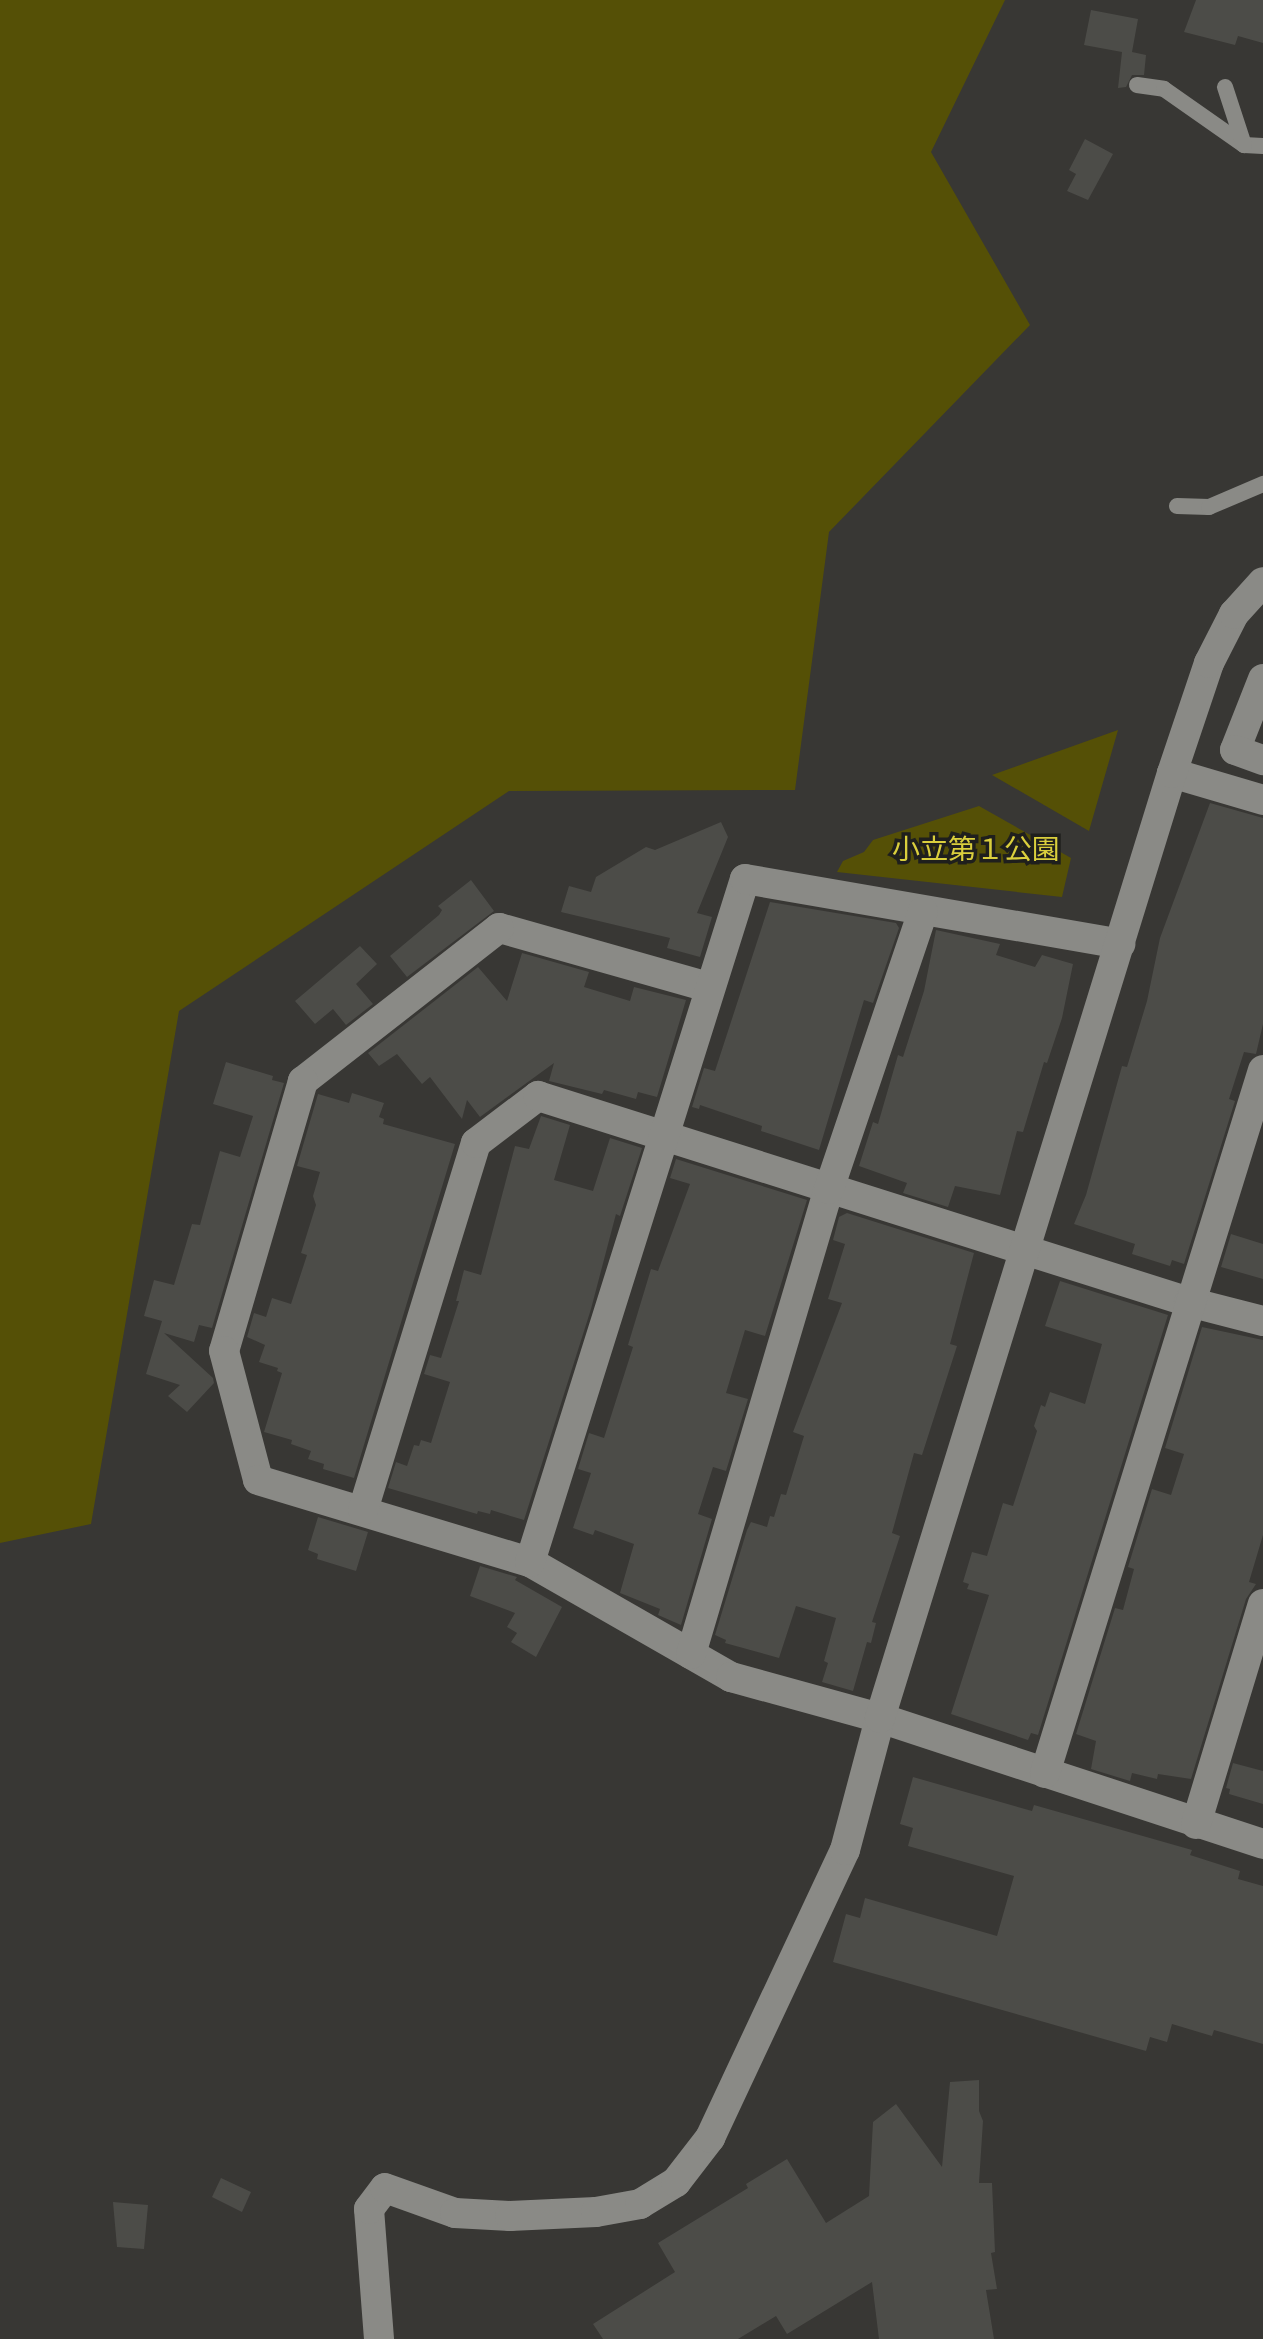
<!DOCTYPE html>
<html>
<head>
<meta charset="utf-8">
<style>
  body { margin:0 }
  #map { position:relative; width:1263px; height:2339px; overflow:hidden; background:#383734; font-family:"IBM Plex Sans","Noto Sans JP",sans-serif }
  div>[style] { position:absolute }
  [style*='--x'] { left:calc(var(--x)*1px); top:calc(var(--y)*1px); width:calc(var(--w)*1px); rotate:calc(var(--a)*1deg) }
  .green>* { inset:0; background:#555006 }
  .building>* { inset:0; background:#4c4c48 }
  .service>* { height:16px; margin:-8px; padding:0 8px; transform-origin:8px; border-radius:8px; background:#8a8a86 }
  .minor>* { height:30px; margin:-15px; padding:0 15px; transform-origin:15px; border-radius:15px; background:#8a8a86 }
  span { translate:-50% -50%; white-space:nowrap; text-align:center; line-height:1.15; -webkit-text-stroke:7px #1f1f1d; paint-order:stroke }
  .park-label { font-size:28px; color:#dacf3d }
</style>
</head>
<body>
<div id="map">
  <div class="green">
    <i style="clip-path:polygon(0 0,1005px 0,931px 152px,1030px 325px,829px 532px,795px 790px,509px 791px,179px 1011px,91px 1524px,0 1543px)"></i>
    <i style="clip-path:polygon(1118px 730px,1089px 831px,992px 775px)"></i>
    <i style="clip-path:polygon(979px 806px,1071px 858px,1062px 897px,837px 872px,843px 861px,864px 852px,873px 840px)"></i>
  </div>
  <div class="building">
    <i style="clip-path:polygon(1196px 0,1263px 0,1263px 43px,1238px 36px,1235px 45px,1184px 32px)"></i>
    <i style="clip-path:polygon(1091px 10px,1138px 19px,1132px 52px,1146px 55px,1144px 75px,1132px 75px,1126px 87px,1118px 88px,1122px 52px,1084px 45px)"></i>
    <i style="clip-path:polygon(1085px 139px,1113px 154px,1088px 200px,1067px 191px,1076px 174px,1069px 170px)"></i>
    <i style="clip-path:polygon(1210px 803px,1263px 818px,1263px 1024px,1256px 1054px,1244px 1052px,1229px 1099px,1235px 1101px,1184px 1264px,1172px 1260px,1170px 1266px,1132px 1254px,1135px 1244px,1074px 1224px,1086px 1195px,1122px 1066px,1127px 1067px,1147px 1001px,1160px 938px)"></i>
    <i style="clip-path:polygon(721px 822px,728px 837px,697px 913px,712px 917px,700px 957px,667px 948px,670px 938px,561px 912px,569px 886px,591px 892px,596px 877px,646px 847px,655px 850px)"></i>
    <i style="clip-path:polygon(471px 880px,494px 911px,407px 977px,390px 956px,439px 915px,442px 910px,438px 906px)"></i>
    <i style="clip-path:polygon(770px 902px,896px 923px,899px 928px,873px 1003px,864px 1000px,819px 1150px,761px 1131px,762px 1126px,700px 1105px,699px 1109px,692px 1107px,704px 1068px,715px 1071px)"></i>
    <i style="clip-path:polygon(936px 930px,1000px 944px,996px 955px,1035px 967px,1042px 955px,1073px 964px,1062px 1018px,1047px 1063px,1044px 1062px,1023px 1132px,1017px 1131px,1000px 1195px,955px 1186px,948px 1207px,903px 1193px,907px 1183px,859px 1166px,873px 1122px,878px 1124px,898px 1055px,903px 1057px,924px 991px)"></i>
    <i style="clip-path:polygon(360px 946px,377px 964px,356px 984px,373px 1004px,346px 1025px,333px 1009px,315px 1024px,295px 1001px)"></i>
    <i style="clip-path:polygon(522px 953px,589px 972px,584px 987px,630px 1001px,634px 987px,686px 1000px,657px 1097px,638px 1092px,636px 1099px,604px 1090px,602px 1094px,549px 1081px,554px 1063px,480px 1117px,467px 1100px,462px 1119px,430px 1077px,422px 1084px,397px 1054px,379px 1066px,368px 1053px,478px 967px,507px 1001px)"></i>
    <i style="clip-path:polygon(226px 1062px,273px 1076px,272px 1080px,284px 1083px,212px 1328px,199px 1325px,194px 1342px,164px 1333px,213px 1378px,214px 1383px,187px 1412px,168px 1396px,180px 1385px,146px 1374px,162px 1321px,144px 1316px,154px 1280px,174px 1285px,192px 1224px,200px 1225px,220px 1151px,240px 1157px,253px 1116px,213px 1104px)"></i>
    <i style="clip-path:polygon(352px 1093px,384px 1103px,379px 1117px,384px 1119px,383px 1124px,455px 1144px,354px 1478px,323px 1469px,324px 1464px,308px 1459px,311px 1451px,291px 1444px,292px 1440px,264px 1432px,282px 1373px,277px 1371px,278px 1368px,259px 1362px,265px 1345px,247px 1337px,254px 1313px,266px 1317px,272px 1298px,291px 1304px,307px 1255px,301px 1253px,316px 1205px,313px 1196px,320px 1172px,297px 1166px,318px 1094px,349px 1103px)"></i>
    <i style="clip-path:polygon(541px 1116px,570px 1125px,554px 1180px,593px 1191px,610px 1138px,642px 1148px,620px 1216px,616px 1214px,591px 1309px,524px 1520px,491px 1510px,490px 1514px,478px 1511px,477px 1514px,388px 1488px,396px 1462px,407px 1466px,414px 1445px,419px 1446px,421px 1440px,431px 1443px,450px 1382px,424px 1374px,430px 1355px,441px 1358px,459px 1301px,456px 1301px,464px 1270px,481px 1275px,515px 1146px,529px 1149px)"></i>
    <i style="clip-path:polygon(676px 1159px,807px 1200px,765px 1336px,745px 1330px,726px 1393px,748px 1399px,726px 1471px,713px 1467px,698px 1514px,712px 1519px,681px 1625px,658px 1615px,660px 1609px,620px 1593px,634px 1544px,595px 1530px,593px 1535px,573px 1528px,591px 1473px,578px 1469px,589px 1433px,604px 1438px,633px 1347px,628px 1345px,651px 1269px,658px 1271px,690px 1184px,670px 1178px)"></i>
    <i style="clip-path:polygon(847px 1213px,974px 1253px,950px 1344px,957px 1346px,922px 1455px,914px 1453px,892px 1533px,900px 1536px,872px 1622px,876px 1623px,871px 1643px,867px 1642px,853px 1691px,822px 1682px,828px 1663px,824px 1661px,836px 1618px,796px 1606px,779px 1658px,725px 1643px,726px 1640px,715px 1635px,747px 1530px,751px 1522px,767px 1527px,770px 1516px,774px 1517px,781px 1494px,786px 1495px,804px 1436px,793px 1432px,842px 1303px,828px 1299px,845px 1244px,833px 1240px,839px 1217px)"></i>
    <i style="clip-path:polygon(1231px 1234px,1263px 1244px,1263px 1279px,1221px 1267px)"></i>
    <i style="clip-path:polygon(1060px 1281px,1168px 1315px,1038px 1735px,1031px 1733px,1028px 1740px,951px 1714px,989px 1595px,967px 1589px,969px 1584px,963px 1582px,972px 1552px,987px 1556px,1003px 1503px,1013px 1506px,1037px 1431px,1034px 1426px,1041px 1405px,1045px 1407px,1050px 1392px,1085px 1404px,1102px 1344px,1045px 1326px)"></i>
    <i style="clip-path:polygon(1202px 1327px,1263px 1340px,1263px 1535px,1249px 1582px,1256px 1584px,1246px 1599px,1191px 1779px,1158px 1774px,1157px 1779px,1132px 1773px,1130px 1781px,1091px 1769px,1096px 1741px,1076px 1734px,1115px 1608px,1123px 1610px,1134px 1569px,1128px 1567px,1152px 1489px,1171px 1495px,1184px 1454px,1165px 1448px)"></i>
    <i style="clip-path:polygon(318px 1517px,368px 1532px,356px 1571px,317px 1559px,318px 1554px,308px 1550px)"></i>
    <i style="clip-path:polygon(480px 1566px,517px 1577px,515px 1580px,562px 1607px,536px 1657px,511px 1642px,517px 1633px,507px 1627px,515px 1613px,470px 1596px)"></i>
    <i style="clip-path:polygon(1233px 1763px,1263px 1771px,1263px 1804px,1229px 1794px,1230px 1789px,1226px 1788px)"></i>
    <i style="clip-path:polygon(913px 1777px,1032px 1811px,1034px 1805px,1192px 1850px,1190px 1855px,1240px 1871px,1238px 1879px,1263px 1886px,1263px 2044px,1214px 2030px,1212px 2036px,1172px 2024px,1167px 2042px,1150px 2037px,1146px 2051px,833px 1962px,846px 1914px,860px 1918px,865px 1898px,997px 1936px,1014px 1876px,908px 1846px,913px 1828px,900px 1824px)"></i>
    <i style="clip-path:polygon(979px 2080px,979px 2111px,983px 2121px,979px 2183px,992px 2183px,995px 2252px,991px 2253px,997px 2289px,986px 2290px,994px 2339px,879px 2339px,872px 2282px,787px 2334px,776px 2316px,738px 2339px,603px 2339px,593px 2324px,675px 2272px,658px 2243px,748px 2188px,746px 2184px,787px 2159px,826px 2223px,869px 2196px,873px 2122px,896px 2104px,942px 2167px,950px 2082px)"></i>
    <i style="clip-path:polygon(221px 2178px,251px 2192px,242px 2212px,212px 2197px)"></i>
    <i style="clip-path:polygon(113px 2202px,148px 2205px,144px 2249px,117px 2247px)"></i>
  </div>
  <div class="service">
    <i style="--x:1137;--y:85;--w:27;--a:8"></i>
    <i style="--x:1164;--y:89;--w:98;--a:35"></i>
    <i style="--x:1244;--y:145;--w:19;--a:3"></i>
    <i style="--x:1225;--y:87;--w:61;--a:71.9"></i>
    <i style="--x:1177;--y:506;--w:32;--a:2"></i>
    <i style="--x:1209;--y:507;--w:59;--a:-23.1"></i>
  </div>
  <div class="minor">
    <i style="--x:1263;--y:679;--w:76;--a:111.5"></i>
    <i style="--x:1235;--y:750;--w:30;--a:20"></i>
    <i style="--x:1172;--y:773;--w:95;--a:16.5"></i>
    <i style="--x:708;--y:987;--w:217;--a:-164.2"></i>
    <i style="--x:499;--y:928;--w:249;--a:142"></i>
    <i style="--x:303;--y:1081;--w:281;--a:106.3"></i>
    <i style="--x:224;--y:1351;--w:133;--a:75.2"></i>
    <i style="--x:258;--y:1480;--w:284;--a:16.8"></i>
    <i style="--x:530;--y:1562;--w:232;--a:29.8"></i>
    <i style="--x:731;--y:1677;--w:155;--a:15.4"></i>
    <i style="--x:880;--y:1718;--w:403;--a:18.2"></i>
    <i style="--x:363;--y:1510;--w:384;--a:-72.9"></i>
    <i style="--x:476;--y:1143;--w:78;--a:-37.2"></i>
    <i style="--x:538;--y:1096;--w:683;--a:17.56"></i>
    <i style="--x:1189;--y:1302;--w:76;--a:14.4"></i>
    <i style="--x:530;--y:1562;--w:716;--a:-72.53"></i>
    <i style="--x:745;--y:879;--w:381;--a:9.8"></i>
    <i style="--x:691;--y:1654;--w:485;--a:-73.5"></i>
    <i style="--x:829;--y:1189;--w:293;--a:-71.3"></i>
    <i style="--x:1045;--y:1773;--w:736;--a:-72.77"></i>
    <i style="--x:1196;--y:1824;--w:230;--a:-73.1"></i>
    <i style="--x:379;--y:2339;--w:130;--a:-94.4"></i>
    <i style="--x:369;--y:2209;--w:26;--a:-53"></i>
    <i style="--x:385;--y:2188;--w:74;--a:19.7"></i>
    <i style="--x:455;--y:2213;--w:55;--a:3.1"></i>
    <i style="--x:510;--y:2216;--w:86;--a:-2.7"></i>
    <i style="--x:596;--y:2212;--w:45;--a:-10.3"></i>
    <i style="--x:640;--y:2204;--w:42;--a:-31.4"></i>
    <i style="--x:676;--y:2182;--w:56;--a:-52.3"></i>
    <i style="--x:710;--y:2138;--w:318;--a:-64.9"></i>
    <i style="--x:845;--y:1850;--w:137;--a:-75.1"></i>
    <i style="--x:880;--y:1718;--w:989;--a:-72.83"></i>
    <i style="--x:1172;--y:773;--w:116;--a:-71.4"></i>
    <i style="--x:1209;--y:663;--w:55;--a:-63"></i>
    <i style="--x:1234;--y:614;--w:43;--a:-47.8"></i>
  </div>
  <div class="park-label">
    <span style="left:976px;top:849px">小立第１公園</span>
  </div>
</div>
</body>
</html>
